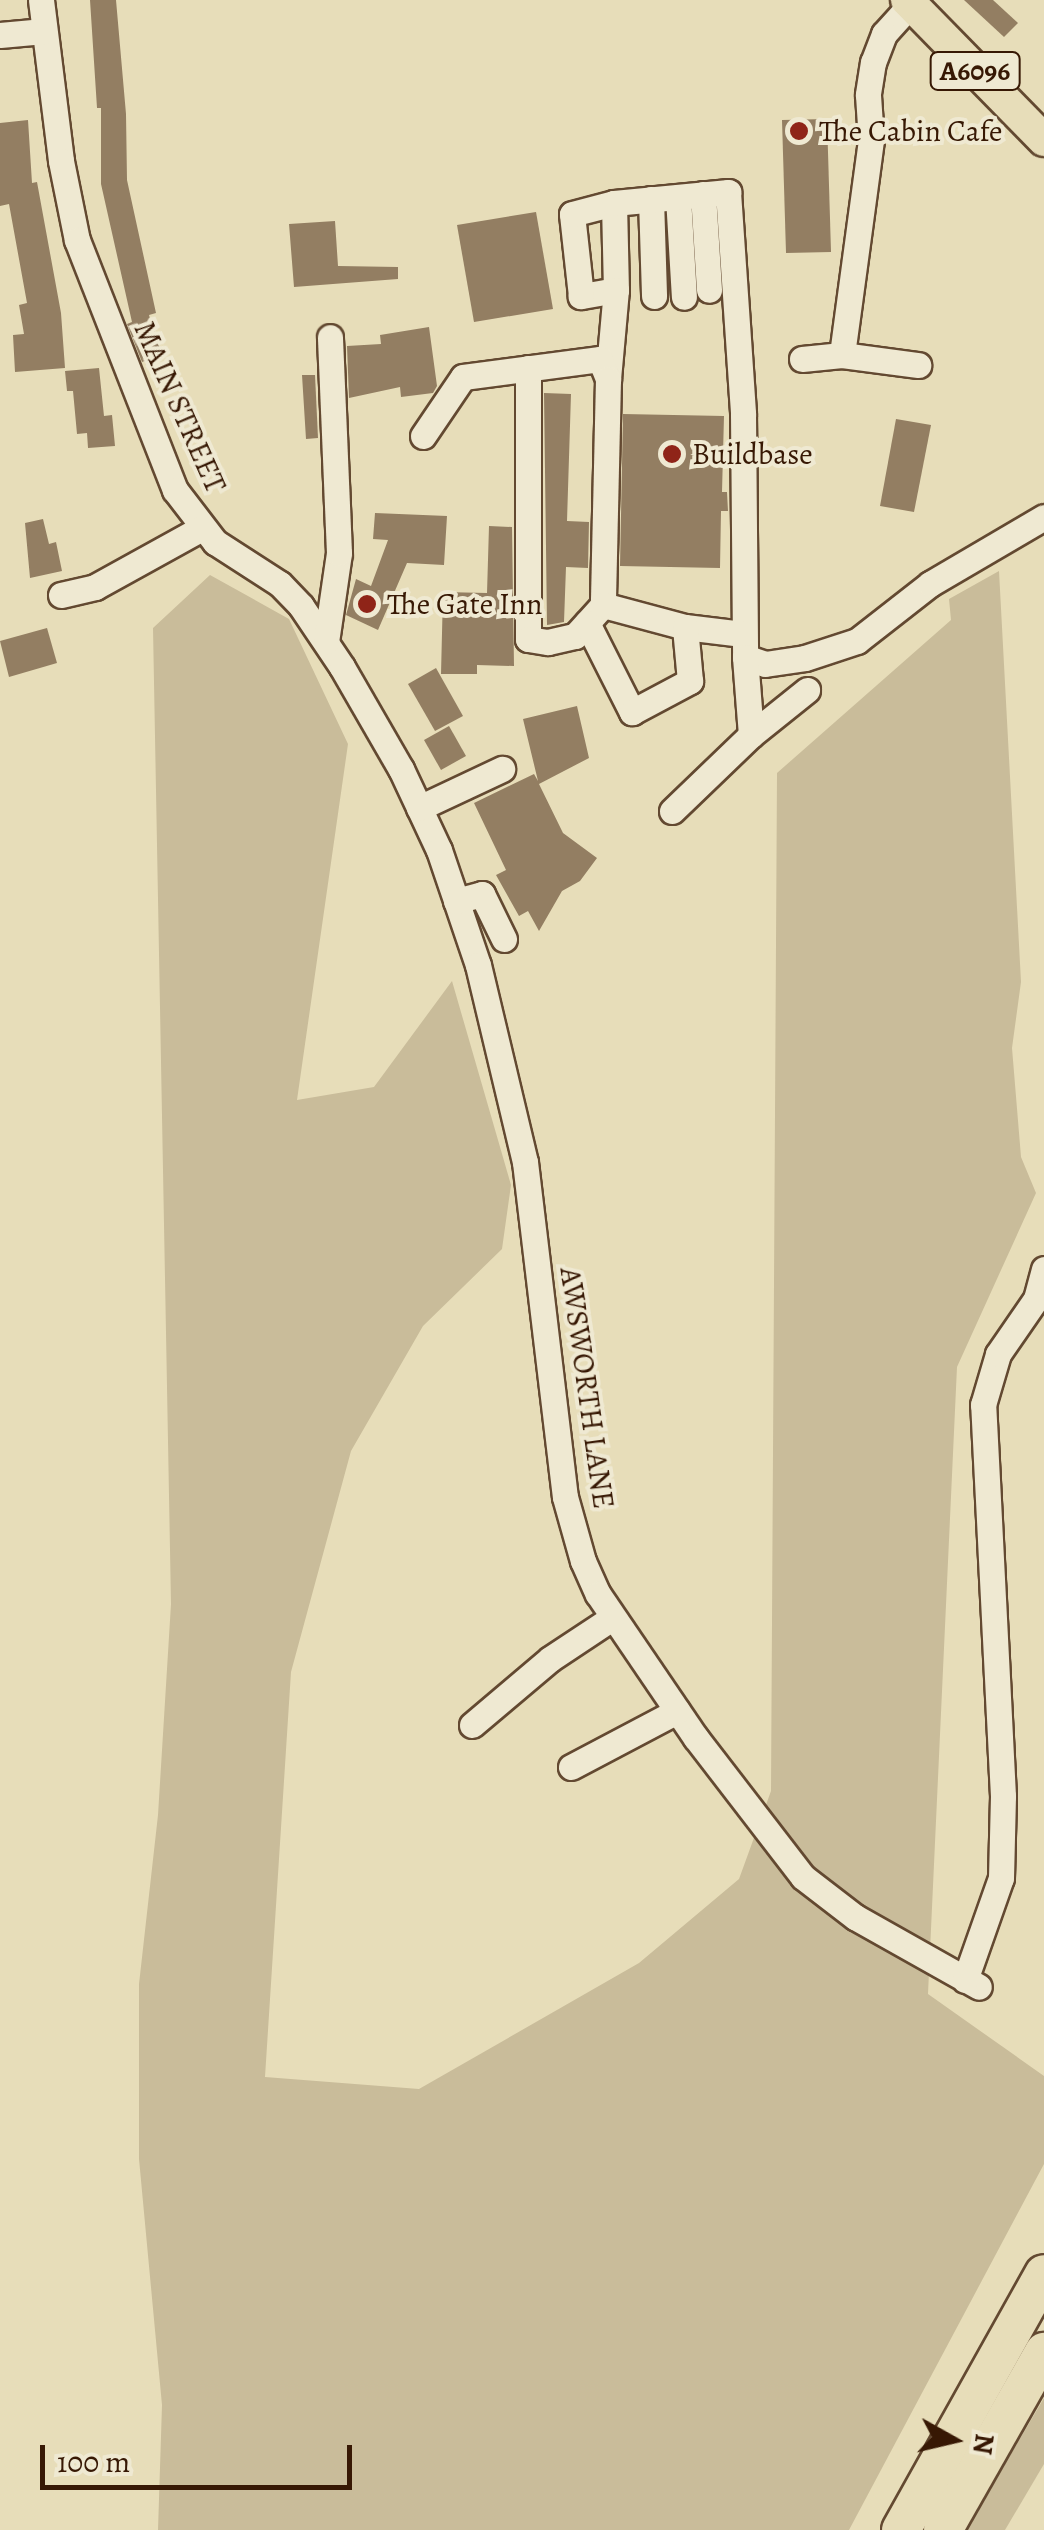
<!DOCTYPE html>
<html>
<head>
<meta charset="utf-8">
<style>
  body { margin:0 }
  #map { position:relative; width:1044px; height:2530px; overflow:hidden; background:#e7ddb9; font-family:Alegreya,serif }
  div>[style] { position:absolute }
  [style*='--x'] { left:calc(var(--x)*1px); top:calc(var(--y)*1px); width:calc(var(--w)*1px); rotate:calc(var(--a)*1deg) }
  .green>* { inset:0; background:#c9bc9a }
  .building>* { inset:0; background:#937e62 }
  .roads { filter:drop-shadow(2px 0 #634931) drop-shadow(-2px 0 #634931) drop-shadow(0 2px #634931) drop-shadow(0 -2px #634931) }
  .minor>* { height:25px; margin:-12.5px; padding:0 12.5px; transform-origin:12.5px; border-radius:12.5px; background:#efe9d2 }
  .major>* { height:32px; margin:-16px; padding:0 16px; transform-origin:16px; border-radius:16px; background:#e7ddb9 }
  .highway>* { height:38px; margin:-19px; padding:0 19px; transform-origin:19px; border-radius:19px; background:#e7ddb9 }
  .dots>* { width:28px; height:28px; translate:-50% -50%; box-sizing:border-box; border:5px solid #efe9d2; border-radius:50% }
  span { translate:-50% -50%; white-space:nowrap; text-align:center; line-height:1.15; -webkit-text-stroke:8px #efe9d2; paint-order:stroke }
  .shield-label span { padding:2px 8px; background:#efe9d2; border:2px solid; border-radius:8px; -webkit-text-stroke-width:0 }
  .shield-label { font-size:28px; color:#371804; font-weight:700 }
  .poi-label { font-size:30px; color:#371804 }
  .left { translate:0 -50%; text-align:left }
  .street-label { font-size:30px; color:#371804 }
  .north { position:absolute; left:904px; top:2390px; width:100px; height:100px; -webkit-text-stroke:8px #efe9d2; paint-order:stroke; rotate:98deg; font-size:28px; font-weight:700; line-height:40px; text-align:center; color:#371804 }
  .north::after { content:''; display:block; margin:auto; width:35px; height:45px; background:#371804; clip-path:polygon(50% 0,100% 100%,50% 72%,0 100%) }
  .scale { position:absolute; left:40px; top:2445px; width:312px; height:45px; box-sizing:border-box; border:5px solid #371804; border-top:0; padding-left:12px; font-size:30px; line-height:35px; white-space:nowrap; color:#371804; -webkit-text-stroke:8px #efe9d2; paint-order:stroke }
</style>
</head>
<body>
<div id="map">
  <div class="green">
    <i style="clip-path:polygon(999px 571px,1021px 982px,1012px 1048px,1021px 1157px,1036px 1193px,957px 1367px,928px 1994px,1044px 2076px,1044px 2164px,849px 2530px,158px 2530px,162px 2405px,139px 2159px,139px 1984px,158px 1815px,171px 1604px,153px 628px,210px 575px,289px 619px,348px 744px,297px 1100px,374px 1087px,452px 981px,511px 1185px,502px 1249px,423px 1326px,351px 1451px,291px 1672px,265px 2077px,419px 2089px,639px 1963px,739px 1879px,771px 1791px,777px 773px,951px 620px,949px 599px)"></i>
    <i style="clip-path:polygon(1044px 2398px,1044px 2464px,1005px 2530px,966px 2530px)"></i>
  </div>
  <div class="building">
    <i style="clip-path:polygon(90px 0,116px 0,126px 114px,127px 180px,156px 313px,149px 315px,162px 355px,142px 362px,127px 324px,132px 322px,101px 184px,101px 108px,97px 108px)"></i>
    <i style="clip-path:polygon(964px 0,993px 0,1018px 23px,1004px 37px)"></i>
    <i style="clip-path:polygon(827px 119px,831px 252px,786px 253px,782px 120px)"></i>
    <i style="clip-path:polygon(28px 120px,32px 183px,37px 182px,61px 313px,65px 368px,15px 372px,13px 335px,24px 334px,19px 305px,27px 303px,9px 204px,0 206px,0 123px)"></i>
    <i style="clip-path:polygon(536px 212px,553px 309px,474px 322px,457px 225px)"></i>
    <i style="clip-path:polygon(335px 221px,338px 266px,398px 267px,398px 279px,294px 287px,289px 224px)"></i>
    <i style="clip-path:polygon(429px 327px,437px 386px,433px 393px,401px 397px,400px 387px,349px 398px,347px 346px,381px 344px,380px 335px)"></i>
    <i style="clip-path:polygon(99px 368px,104px 416px,112px 415px,115px 446px,88px 448px,87px 433px,77px 434px,73px 391px,67px 391px,65px 371px)"></i>
    <i style="clip-path:polygon(302px 375px,315px 375px,318px 438px,306px 439px)"></i>
    <i style="clip-path:polygon(544px 393px,571px 394px,567px 521px,589px 522px,588px 568px,566px 567px,564px 622px,547px 625px)"></i>
    <i style="clip-path:polygon(623px 414px,724px 416px,722px 492px,727px 492px,728px 511px,721px 511px,720px 568px,620px 566px)"></i>
    <i style="clip-path:polygon(896px 419px,931px 425px,914px 512px,880px 506px)"></i>
    <i style="clip-path:polygon(375px 513px,447px 516px,444px 565px,407px 563px,378px 630px,346px 615px,356px 579px,371px 586px,388px 540px,373px 539px)"></i>
    <i style="clip-path:polygon(43px 519px,49px 544px,56px 542px,62px 571px,30px 578px,25px 523px)"></i>
    <i style="clip-path:polygon(489px 526px,512px 527px,514px 666px,477px 665px,477px 674px,441px 674px,443px 592px,487px 593px)"></i>
    <i style="clip-path:polygon(47px 628px,57px 663px,9px 677px,0 641px)"></i>
    <i style="clip-path:polygon(436px 668px,463px 716px,435px 731px,408px 684px)"></i>
    <i style="clip-path:polygon(577px 706px,589px 758px,539px 784px,563px 833px,597px 858px,580px 881px,562px 891px,539px 931px,528px 911px,519px 916px,496px 875px,506px 870px,474px 803px,534px 774px,538px 781px,523px 719px)"></i>
    <i style="clip-path:polygon(449px 726px,466px 756px,441px 770px,424px 740px)"></i>
  </div>
  <div class="roads">
    <div class="minor">
      <i style="--x:41;--y:0;--w:162;--a:82.9"></i>
      <i style="--x:61;--y:161;--w:81;--a:78.6"></i>
      <i style="--x:77;--y:240;--w:269;--a:68.6"></i>
      <i style="--x:175;--y:490;--w:66;--a:52.4"></i>
      <i style="--x:215;--y:542;--w:77;--a:32.9"></i>
      <i style="--x:280;--y:584;--w:30;--a:46"></i>
      <i style="--x:301;--y:606;--w:73;--a:56.1"></i>
      <i style="--x:342;--y:667;--w:118;--a:60"></i>
      <i style="--x:401;--y:769;--w:89;--a:64.9"></i>
      <i style="--x:439;--y:850;--w:121;--a:71.3"></i>
      <i style="--x:478;--y:965;--w:203;--a:76.6"></i>
      <i style="--x:525;--y:1162;--w:337;--a:83.2"></i>
      <i style="--x:565;--y:1497;--w:66;--a:74.3"></i>
      <i style="--x:583;--y:1561;--w:36;--a:66"></i>
      <i style="--x:598;--y:1594;--w:174;--a:55.8"></i>
      <i style="--x:696;--y:1738;--w:175;--a:52.4"></i>
      <i style="--x:803;--y:1877;--w:66;--a:37.6"></i>
      <i style="--x:855;--y:1917;--w:142;--a:29.4"></i>
      <i style="--x:911;--y:4;--w:40;--a:132"></i>
      <i style="--x:884;--y:34;--w:30;--a:111"></i>
      <i style="--x:873;--y:62;--w:33;--a:99"></i>
      <i style="--x:868;--y:95;--w:45;--a:86.2"></i>
      <i style="--x:871;--y:140;--w:217;--a:97.7"></i>
      <i style="--x:842;--y:355;--w:77;--a:7.5"></i>
      <i style="--x:0;--y:35;--w:44;--a:-5.2"></i>
      <i style="--x:703;--y:194;--w:96;--a:86.4"></i>
      <i style="--x:678;--y:197;--w:100;--a:86.6"></i>
      <i style="--x:651;--y:199;--w:97;--a:88.2"></i>
      <i style="--x:614;--y:203;--w:87;--a:88.7"></i>
      <i style="--x:616;--y:290;--w:36;--a:170"></i>
      <i style="--x:581;--y:296;--w:82;--a:-96.3"></i>
      <i style="--x:572;--y:214;--w:43;--a:-14.7"></i>
      <i style="--x:614;--y:203;--w:115;--a:-5.5"></i>
      <i style="--x:728;--y:192;--w:223;--a:86.1"></i>
      <i style="--x:743;--y:414;--w:243;--a:89.5"></i>
      <i style="--x:745;--y:657;--w:21;--a:19"></i>
      <i style="--x:765;--y:664;--w:40;--a:-8.5"></i>
      <i style="--x:805;--y:658;--w:55;--a:-18.1"></i>
      <i style="--x:857;--y:641;--w:93;--a:-38"></i>
      <i style="--x:930;--y:584;--w:132;--a:-30.4"></i>
      <i style="--x:802;--y:359;--w:40;--a:-5.7"></i>
      <i style="--x:528;--y:368;--w:271;--a:90"></i>
      <i style="--x:528;--y:639;--w:20;--a:9"></i>
      <i style="--x:548;--y:642;--w:28;--a:-13"></i>
      <i style="--x:575;--y:636;--w:42;--a:-47.9"></i>
      <i style="--x:608;--y:379;--w:89;--a:-84.9"></i>
      <i style="--x:423;--y:436;--w:71;--a:-55.9"></i>
      <i style="--x:463;--y:377;--w:138;--a:-7.5"></i>
      <i style="--x:600;--y:359;--w:22;--a:68"></i>
      <i style="--x:608;--y:379;--w:226;--a:91.3"></i>
      <i style="--x:603;--y:605;--w:85;--a:15"></i>
      <i style="--x:685;--y:627;--w:58;--a:6.9"></i>
      <i style="--x:61;--y:595;--w:35;--a:-13"></i>
      <i style="--x:95;--y:587;--w:122;--a:-28.9"></i>
      <i style="--x:587;--y:623;--w:100;--a:63.2"></i>
      <i style="--x:632;--y:712;--w:66;--a:-28.1"></i>
      <i style="--x:690;--y:681;--w:54;--a:-95.3"></i>
      <i style="--x:326;--y:642;--w:90;--a:-81.7"></i>
      <i style="--x:339;--y:553;--w:216;--a:-92.4"></i>
      <i style="--x:751;--y:735;--w:72;--a:-38.8"></i>
      <i style="--x:419;--y:808;--w:92;--a:-25.2"></i>
      <i style="--x:672;--y:811;--w:110;--a:-43.9"></i>
      <i style="--x:751;--y:735;--w:78;--a:-94.4"></i>
      <i style="--x:456;--y:901;--w:27;--a:-15"></i>
      <i style="--x:482;--y:894;--w:50;--a:63.9"></i>
      <i style="--x:472;--y:1725;--w:102;--a:-40.2"></i>
      <i style="--x:550;--y:1659;--w:74;--a:-33.5"></i>
      <i style="--x:571;--y:1767;--w:120;--a:-27.8"></i>
      <i style="--x:965;--y:1980;--w:108;--a:-70.6"></i>
      <i style="--x:1001;--y:1878;--w:82;--a:-88.6"></i>
      <i style="--x:1003;--y:1796;--w:392;--a:-92.9"></i>
      <i style="--x:983;--y:1405;--w:53;--a:-73.6"></i>
      <i style="--x:998;--y:1354;--w:67;--a:-55.4"></i>
      <i style="--x:1036;--y:1299;--w:31;--a:-75"></i>
    </div>
    <div class="major">
      <i style="--x:907;--y:0;--w:196;--a:45.6"></i>
    </div>
    <div class="highway">
      <i style="--x:901;--y:2530;--w:293;--a:-60.8"></i>
      <i style="--x:943;--y:2530;--w:205;--a:-60.4"></i>
    </div>
  </div>
  <div class="dots">
    <i style="left:799px;top:131px;background:#8f2418"></i>
    <i style="left:672px;top:454px;background:#8f2418"></i>
    <i style="left:367px;top:604px;background:#8f2418"></i>
  </div>
  <div class="shield-label">
    <span style="left:975px;top:71px">A6096</span>
  </div>
  <div class="poi-label">
    <span class="left" style="left:819px;top:131px">The Cabin Cafe</span>
    <span class="left" style="left:692px;top:454px">Buildbase</span>
    <span class="left" style="left:387px;top:604px">The Gate Inn</span>
  </div>
  <div class="street-label">
    <span style="left:180px;top:407px;rotate:66deg">MAIN STREET</span>
    <span style="left:587px;top:1388px;rotate:82deg">AWSWORTH LANE</span>
  </div>
  <div class="north">N</div>
  <div class="scale">100 m</div>
</div>
</body>
</html>
